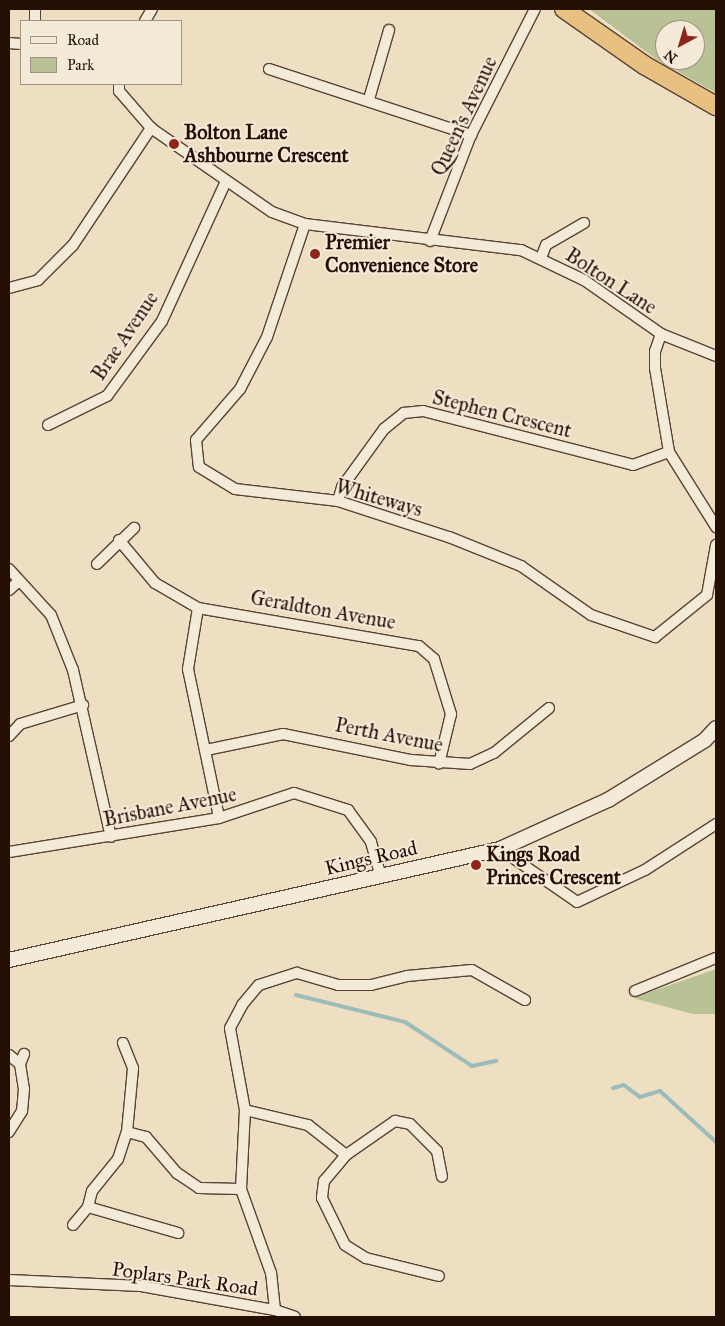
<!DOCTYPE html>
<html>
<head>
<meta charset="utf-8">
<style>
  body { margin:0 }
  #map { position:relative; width:725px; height:1326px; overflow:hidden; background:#eedfc3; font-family:"IM FELL Great Primer",serif }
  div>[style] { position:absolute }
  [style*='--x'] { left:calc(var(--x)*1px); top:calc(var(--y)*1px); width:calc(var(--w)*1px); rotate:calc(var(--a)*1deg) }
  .green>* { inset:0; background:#b8c294 }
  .stream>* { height:4px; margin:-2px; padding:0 2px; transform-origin:2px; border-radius:2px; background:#9bbcba }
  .roads { filter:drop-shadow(1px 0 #574334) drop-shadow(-1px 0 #574334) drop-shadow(0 1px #574334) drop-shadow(0 -1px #574334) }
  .minor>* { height:10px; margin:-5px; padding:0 5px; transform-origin:5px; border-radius:5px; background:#f4ead8 }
  .tertiary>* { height:14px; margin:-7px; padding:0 7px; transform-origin:7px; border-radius:7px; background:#f4ead8 }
  .trunk>* { height:18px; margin:-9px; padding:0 9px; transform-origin:9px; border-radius:9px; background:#e7c082 }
  .dots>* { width:14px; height:14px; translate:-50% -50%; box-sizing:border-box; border:2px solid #f4ead8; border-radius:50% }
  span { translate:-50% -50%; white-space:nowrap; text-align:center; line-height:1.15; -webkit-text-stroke:4px #f4ead8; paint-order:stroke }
  .street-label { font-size:20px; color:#250f05 }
  .poi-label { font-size:20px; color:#250f05; font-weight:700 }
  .left { translate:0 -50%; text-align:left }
  .frame { position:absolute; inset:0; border:10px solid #250f05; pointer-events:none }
  .legend { position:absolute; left:20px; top:20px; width:162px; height:65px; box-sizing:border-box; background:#f4ead8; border:1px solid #a19284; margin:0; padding:6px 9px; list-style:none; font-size:15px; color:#250f05 }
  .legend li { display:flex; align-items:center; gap:10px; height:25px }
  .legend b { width:25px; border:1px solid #a19284 }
  .north { position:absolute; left:655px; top:20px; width:50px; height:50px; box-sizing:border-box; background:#f4ead8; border:1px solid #a19284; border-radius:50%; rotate:219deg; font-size:14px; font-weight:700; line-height:20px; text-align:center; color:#250f05 }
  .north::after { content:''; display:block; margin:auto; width:18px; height:22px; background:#8f2418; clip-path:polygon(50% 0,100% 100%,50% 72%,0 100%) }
</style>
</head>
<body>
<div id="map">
  <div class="green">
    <i style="clip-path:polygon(evenodd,589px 9px,716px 9px,716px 93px,656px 59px,589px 9px,665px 30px,695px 30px,695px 60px,665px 60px,665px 30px)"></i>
    <i style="clip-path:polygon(716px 969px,716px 1014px,693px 1014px,633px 998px)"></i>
  </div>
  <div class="stream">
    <i style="--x:296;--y:995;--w:112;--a:13.9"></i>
    <i style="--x:405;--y:1022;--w:80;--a:33.3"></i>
    <i style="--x:472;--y:1066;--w:25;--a:-12"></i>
    <i style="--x:613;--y:1088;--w:11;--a:-15"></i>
    <i style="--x:624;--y:1085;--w:20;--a:37"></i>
    <i style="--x:640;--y:1097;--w:21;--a:-17"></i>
    <i style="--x:660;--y:1091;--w:76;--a:42.3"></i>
  </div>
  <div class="roads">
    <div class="minor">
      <i style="--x:35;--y:21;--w:12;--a:-90"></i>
      <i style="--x:145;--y:21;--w:14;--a:-60"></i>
      <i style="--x:9;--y:43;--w:12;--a:5"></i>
      <i style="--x:269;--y:69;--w:213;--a:18.1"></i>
      <i style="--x:119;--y:84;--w:7;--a:90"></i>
      <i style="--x:119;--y:91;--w:49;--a:49.1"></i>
      <i style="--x:151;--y:128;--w:147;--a:34.8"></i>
      <i style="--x:272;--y:212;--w:35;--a:20"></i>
      <i style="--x:305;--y:224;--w:218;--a:6.9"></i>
      <i style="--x:521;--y:250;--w:70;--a:25.5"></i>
      <i style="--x:584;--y:280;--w:94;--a:35"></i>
      <i style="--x:661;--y:334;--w:59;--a:21.8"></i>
      <i style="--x:369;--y:99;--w:72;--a:-73.8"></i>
      <i style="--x:305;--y:224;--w:119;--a:108.6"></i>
      <i style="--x:267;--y:337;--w:59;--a:117.4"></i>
      <i style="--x:240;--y:389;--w:67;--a:130.8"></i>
      <i style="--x:196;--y:440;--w:27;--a:84"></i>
      <i style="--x:199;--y:467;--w:42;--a:31.4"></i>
      <i style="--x:235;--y:489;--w:104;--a:6.6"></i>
      <i style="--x:338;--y:501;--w:117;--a:18"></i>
      <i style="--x:449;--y:537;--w:78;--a:21.9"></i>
      <i style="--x:521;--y:566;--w:85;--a:35"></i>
      <i style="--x:591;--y:615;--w:68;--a:19"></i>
      <i style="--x:655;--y:637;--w:67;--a:-38.9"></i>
      <i style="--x:707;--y:595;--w:51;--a:-79.8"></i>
      <i style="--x:430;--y:241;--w:114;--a:-68.9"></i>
      <i style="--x:471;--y:135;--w:141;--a:-63.1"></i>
      <i style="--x:541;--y:258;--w:14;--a:-69"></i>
      <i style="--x:546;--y:245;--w:44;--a:-30.1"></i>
      <i style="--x:9;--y:288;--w:30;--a:-15"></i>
      <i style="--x:38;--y:280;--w:49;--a:-45"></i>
      <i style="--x:73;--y:245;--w:141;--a:-56.3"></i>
      <i style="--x:661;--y:334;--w:18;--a:109"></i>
      <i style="--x:655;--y:351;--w:17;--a:90"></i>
      <i style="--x:655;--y:368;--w:85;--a:80.5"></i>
      <i style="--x:669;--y:452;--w:89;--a:57.9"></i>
      <i style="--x:48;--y:425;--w:66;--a:-26.2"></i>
      <i style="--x:107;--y:396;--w:93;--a:-53.7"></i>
      <i style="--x:162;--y:321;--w:154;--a:-65.4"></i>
      <i style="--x:338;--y:501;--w:15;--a:-74"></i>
      <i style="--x:342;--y:487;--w:72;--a:-54.1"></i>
      <i style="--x:384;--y:429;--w:26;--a:-39"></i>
      <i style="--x:404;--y:413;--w:19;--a:-6"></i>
      <i style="--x:423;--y:411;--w:217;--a:14.4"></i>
      <i style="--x:633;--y:465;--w:38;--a:-20"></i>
      <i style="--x:119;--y:540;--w:56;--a:50.1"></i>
      <i style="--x:155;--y:583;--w:50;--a:30.2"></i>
      <i style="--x:198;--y:608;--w:224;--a:9.8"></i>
      <i style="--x:419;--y:646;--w:20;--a:41"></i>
      <i style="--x:434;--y:659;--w:58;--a:72.8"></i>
      <i style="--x:451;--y:714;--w:51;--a:103.5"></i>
      <i style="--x:97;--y:564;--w:52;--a:-44.2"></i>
      <i style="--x:9;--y:569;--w:62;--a:47.6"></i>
      <i style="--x:51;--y:615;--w:59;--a:68.2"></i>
      <i style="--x:73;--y:670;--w:171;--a:77.2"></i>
      <i style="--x:9;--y:590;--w:13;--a:-42"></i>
      <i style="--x:198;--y:608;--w:62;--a:99.3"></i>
      <i style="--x:188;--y:669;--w:152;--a:78.2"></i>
      <i style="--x:9;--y:736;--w:16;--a:-47"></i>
      <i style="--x:20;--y:724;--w:66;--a:-16.8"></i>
      <i style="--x:206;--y:750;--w:79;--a:-11.7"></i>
      <i style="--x:283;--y:734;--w:131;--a:11.5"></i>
      <i style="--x:411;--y:760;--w:59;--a:3.9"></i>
      <i style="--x:470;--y:764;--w:26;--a:-25"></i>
      <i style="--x:494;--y:753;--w:71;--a:-39.3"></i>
      <i style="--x:500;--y:849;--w:93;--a:34.5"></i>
      <i style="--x:577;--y:902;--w:75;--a:-25.2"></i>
      <i style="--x:645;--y:870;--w:85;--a:-32.9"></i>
      <i style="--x:9;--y:852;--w:213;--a:-9.2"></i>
      <i style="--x:219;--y:818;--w:79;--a:-18.4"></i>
      <i style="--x:294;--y:793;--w:57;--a:17.5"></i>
      <i style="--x:348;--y:810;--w:39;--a:54"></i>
      <i style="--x:371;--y:842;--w:36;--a:74"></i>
      <i style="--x:635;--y:991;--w:87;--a:-22.2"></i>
      <i style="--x:9;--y:1055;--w:14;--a:39"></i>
      <i style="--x:20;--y:1064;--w:25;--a:81"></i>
      <i style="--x:24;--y:1089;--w:22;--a:95"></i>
      <i style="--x:22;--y:1111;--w:25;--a:122"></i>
      <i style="--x:20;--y:1064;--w:11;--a:-68"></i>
      <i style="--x:245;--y:1110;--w:65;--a:13.4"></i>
      <i style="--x:308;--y:1125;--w:48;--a:38.3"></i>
      <i style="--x:346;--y:1155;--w:60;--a:-34.8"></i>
      <i style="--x:395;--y:1121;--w:15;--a:11"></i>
      <i style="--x:410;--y:1124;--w:38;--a:45"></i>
      <i style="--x:437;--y:1151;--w:26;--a:79"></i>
      <i style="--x:127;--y:1132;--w:20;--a:15"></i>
      <i style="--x:146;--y:1137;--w:48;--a:49.3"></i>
      <i style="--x:177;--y:1173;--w:27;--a:34"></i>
      <i style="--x:199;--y:1188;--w:42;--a:1.4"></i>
      <i style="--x:346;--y:1155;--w:34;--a:130"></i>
      <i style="--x:324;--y:1181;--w:17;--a:97"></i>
      <i style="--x:322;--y:1198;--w:52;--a:63.9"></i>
      <i style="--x:345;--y:1245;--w:25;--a:32"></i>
      <i style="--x:366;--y:1258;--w:75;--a:13.9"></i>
      <i style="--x:88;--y:1207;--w:94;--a:16.1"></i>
      <i style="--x:73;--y:1225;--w:23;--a:-50"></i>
      <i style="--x:88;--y:1207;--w:16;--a:-76"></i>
      <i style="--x:92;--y:1191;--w:41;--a:-50.9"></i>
      <i style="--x:118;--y:1159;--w:28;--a:-72"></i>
      <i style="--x:127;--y:1132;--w:64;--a:-84.6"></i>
      <i style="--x:133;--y:1068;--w:27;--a:-112"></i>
      <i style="--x:9;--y:1280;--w:132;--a:2.6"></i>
      <i style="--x:141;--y:1286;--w:136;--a:10.2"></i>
      <i style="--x:275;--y:1310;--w:21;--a:19"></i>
      <i style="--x:275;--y:1310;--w:37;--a:-96"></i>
      <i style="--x:271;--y:1273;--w:89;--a:-109.7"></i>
      <i style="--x:241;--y:1189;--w:79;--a:-87.1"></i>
      <i style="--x:245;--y:1110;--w:83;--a:-100.4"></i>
      <i style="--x:230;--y:1028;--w:26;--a:-62"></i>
      <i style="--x:242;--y:1005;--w:26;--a:-50"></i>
      <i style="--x:259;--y:985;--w:40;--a:-18"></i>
      <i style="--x:297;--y:973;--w:43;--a:16.3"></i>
      <i style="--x:338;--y:985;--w:33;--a:0"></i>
      <i style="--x:371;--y:985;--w:37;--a:-14"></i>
      <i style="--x:407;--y:976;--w:65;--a:-5.3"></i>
      <i style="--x:472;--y:970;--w:61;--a:29.5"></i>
    </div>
    <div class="tertiary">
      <i style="--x:9;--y:960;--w:503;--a:-12.74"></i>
      <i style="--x:500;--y:849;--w:119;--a:-24.4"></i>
      <i style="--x:608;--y:800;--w:114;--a:-31.7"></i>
      <i style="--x:705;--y:740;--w:16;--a:-47"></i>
    </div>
    <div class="trunk">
      <i style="--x:564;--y:9;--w:98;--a:35"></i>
      <i style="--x:644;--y:65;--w:83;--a:29.7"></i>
    </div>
  </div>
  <div class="dots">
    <i style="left:174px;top:144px;background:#8f2418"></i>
    <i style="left:315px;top:254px;background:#8f2418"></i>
    <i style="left:476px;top:865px;background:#8f2418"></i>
  </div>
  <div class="street-label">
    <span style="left:464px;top:116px;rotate:-65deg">Queen's Avenue</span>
    <span style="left:611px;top:281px;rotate:33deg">Bolton Lane</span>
    <span style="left:125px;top:336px;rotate:-56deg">Brae Avenue</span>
    <span style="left:502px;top:414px;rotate:14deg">Stephen Crescent</span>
    <span style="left:379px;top:498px;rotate:16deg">Whiteways</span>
    <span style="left:323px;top:610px;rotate:10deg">Geraldton Avenue</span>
    <span style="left:389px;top:735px;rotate:11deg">Perth Avenue</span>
    <span style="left:170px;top:807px;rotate:-11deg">Brisbane Avenue</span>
    <span style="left:371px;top:858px;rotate:-13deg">Kings Road</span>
    <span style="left:185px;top:1279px;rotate:8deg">Poplars Park Road</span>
  </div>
  <div class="poi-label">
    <span class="left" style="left:184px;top:144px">Bolton Lane<br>Ashbourne Crescent</span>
    <span class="left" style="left:325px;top:254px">Premier<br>Convenience Store</span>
    <span class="left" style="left:486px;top:866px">Kings Road<br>Princes Crescent</span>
  </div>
  <div class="frame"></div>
  <ul class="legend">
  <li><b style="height:6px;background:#f4ead8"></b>Road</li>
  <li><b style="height:14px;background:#b8c294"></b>Park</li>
  </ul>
  <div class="north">N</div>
</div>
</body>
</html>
